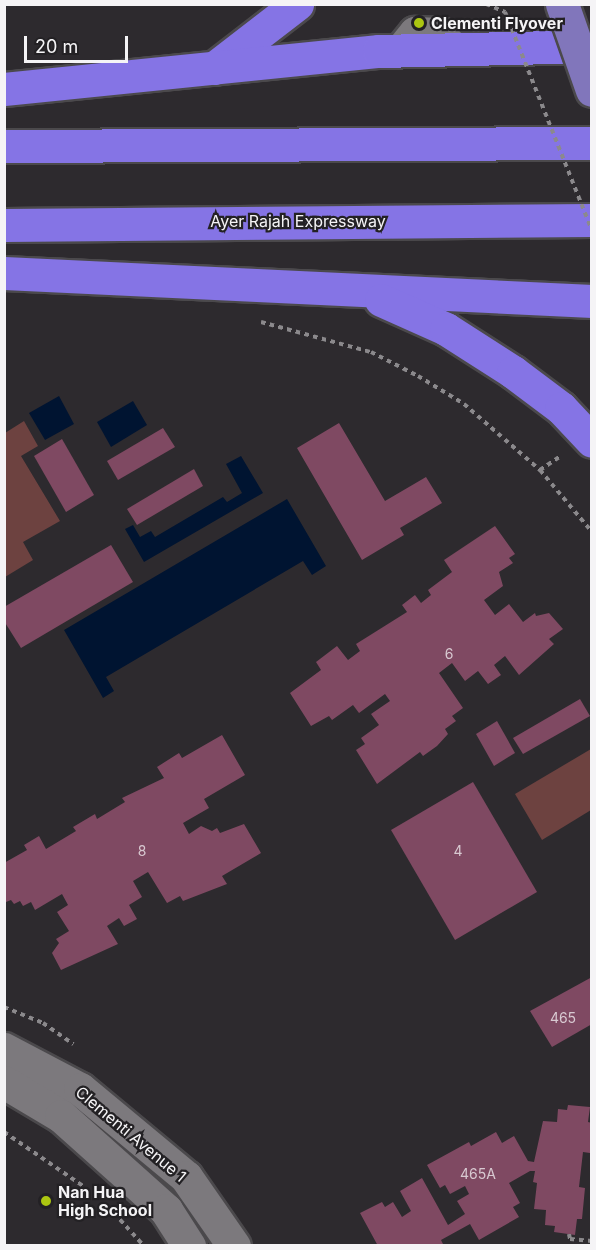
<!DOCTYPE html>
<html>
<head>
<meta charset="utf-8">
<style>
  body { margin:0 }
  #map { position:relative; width:596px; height:1250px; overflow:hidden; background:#2d2a2e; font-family:Inter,sans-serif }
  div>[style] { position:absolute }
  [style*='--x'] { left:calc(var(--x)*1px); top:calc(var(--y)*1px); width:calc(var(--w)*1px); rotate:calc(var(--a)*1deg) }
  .green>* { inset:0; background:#6d4240 }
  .water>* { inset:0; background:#001431 }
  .building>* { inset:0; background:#7f4962 }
  .path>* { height:4px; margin-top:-2px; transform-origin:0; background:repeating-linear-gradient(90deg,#8b898c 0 4.5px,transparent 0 9px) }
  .roads { filter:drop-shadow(2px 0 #4b494c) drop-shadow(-2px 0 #4b494c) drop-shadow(0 2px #4b494c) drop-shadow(0 -2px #4b494c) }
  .minor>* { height:33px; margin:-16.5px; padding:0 16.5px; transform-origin:16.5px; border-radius:16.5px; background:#7c797d }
  .highway>* { height:33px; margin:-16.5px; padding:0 16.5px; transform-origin:16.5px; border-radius:16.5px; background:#8574e5 }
  .path-bridge>* { height:4px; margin-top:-2px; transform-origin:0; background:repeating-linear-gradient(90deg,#8b898c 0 4.5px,transparent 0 9px) }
  .bridges { filter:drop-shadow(2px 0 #4b494c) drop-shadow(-2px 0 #4b494c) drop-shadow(0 2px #4b494c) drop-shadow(0 -2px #4b494c) }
  .major-bridge>* { height:33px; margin:-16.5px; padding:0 16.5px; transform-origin:16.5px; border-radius:16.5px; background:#8176bb }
  .dots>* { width:16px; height:16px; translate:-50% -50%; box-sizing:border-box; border:3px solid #232124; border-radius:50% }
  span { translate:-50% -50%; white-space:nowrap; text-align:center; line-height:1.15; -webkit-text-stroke:4.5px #232124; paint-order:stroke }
  .number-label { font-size:14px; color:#d8c9d1 }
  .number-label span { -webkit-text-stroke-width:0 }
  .poi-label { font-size:16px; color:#f5f4f6; font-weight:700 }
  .left { translate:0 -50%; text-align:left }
  .street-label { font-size:16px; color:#f5f4f6 }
  .frame { position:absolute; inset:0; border:6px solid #f5f4f6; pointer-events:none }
  .scale { position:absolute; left:24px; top:36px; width:104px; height:27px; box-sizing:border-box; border:3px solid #f5f4f6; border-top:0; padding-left:8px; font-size:18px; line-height:21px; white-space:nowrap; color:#f5f4f6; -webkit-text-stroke:4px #232124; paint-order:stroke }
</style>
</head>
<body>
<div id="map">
  <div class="green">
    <i style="clip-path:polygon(24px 421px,38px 446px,21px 456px,60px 521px,23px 542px,33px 560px,5px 577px,5px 433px)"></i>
    <i style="clip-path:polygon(591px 749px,591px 810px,542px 840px,515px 794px)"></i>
  </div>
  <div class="water">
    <i style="clip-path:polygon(59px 396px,74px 424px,45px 440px,29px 413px)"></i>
    <i style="clip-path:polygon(133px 401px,147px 425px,111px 447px,97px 422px)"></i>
    <i style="clip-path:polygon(241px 456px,263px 493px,144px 562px,125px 529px,133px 525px,140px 537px,151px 531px,155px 537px,223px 497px,227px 502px,242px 493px,226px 464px)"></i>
    <i style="clip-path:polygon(287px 499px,326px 566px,312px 575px,303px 561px,106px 677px,114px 691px,103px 698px,64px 630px)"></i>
  </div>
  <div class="building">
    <i style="clip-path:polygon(339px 423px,385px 501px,426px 477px,442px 503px,400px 528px,404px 535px,362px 560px,297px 448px)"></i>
    <i style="clip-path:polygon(163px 428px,175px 447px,118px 480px,107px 461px)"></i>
    <i style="clip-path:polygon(62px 439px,94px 495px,66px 512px,34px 456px)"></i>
    <i style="clip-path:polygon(194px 469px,203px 486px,137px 525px,127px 509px)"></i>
    <i style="clip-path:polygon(495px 526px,515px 554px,509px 558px,513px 563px,499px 572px,503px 586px,484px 600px,495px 615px,509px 604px,523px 622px,535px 613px,536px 616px,549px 613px,563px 629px,549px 639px,554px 644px,519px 675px,505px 656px,494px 665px,501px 675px,488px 684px,478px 671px,465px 681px,452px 663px,439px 673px,463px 708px,452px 716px,456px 721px,445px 729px,448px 734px,437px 746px,423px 756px,420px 752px,377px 784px,356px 750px,365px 744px,361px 738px,379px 725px,371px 714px,390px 701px,385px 694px,359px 713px,353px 705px,332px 720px,329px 716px,311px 726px,290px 693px,321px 670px,316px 662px,337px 646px,348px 660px,360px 651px,356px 644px,407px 612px,402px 605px,415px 595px,421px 603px,431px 595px,428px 590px,452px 572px,444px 560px)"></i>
    <i style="clip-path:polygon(111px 545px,133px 582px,21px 648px,4px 621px,4px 607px)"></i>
    <i style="clip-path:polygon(580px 699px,590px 716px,523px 754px,513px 738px)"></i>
    <i style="clip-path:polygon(497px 721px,515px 753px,494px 766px,476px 734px)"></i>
    <i style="clip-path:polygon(222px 735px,245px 775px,204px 799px,209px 808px,183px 823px,189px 834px,201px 826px,212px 831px,217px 828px,220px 833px,244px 824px,261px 853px,222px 876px,227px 884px,183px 901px,180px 896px,167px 903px,148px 872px,133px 881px,142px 897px,129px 905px,137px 919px,124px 926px,119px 918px,107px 926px,118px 944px,61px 970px,52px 953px,59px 943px,56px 939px,69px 931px,57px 912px,68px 905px,62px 894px,35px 910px,31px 902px,23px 906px,20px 901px,14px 904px,11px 900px,6px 902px,4px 863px,27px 850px,24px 845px,39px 836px,46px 849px,76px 831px,73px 827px,95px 814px,97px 819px,125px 802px,122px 798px,164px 778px,157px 767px,179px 753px,182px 758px)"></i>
    <i style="clip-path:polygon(473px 782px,537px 892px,455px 940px,391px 830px)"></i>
    <i style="clip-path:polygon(592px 977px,592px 1024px,552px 1047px,530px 1011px)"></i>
    <i style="clip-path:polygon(568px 1105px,590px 1107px,588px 1122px,592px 1123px,590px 1153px,583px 1152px,579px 1187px,585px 1188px,582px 1219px,577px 1219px,575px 1235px,554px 1232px,555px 1226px,545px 1225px,546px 1210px,534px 1209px,537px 1183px,533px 1182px,535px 1171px,530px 1171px,509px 1183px,520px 1203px,513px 1207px,519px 1217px,479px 1240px,470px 1224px,441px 1240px,444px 1246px,378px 1246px,360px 1213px,382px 1202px,385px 1207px,393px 1202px,402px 1217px,411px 1211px,400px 1191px,422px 1178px,448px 1225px,465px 1214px,457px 1201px,469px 1194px,465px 1186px,450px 1194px,445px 1185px,440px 1188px,427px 1165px,469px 1142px,471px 1146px,496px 1132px,502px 1143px,514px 1136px,528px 1161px,534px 1162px,543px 1121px,557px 1122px,558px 1109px,567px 1110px)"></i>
  </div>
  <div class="path">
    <i style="--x:486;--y:4;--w:21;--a:23"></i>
    <i style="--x:261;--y:322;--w:114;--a:15.3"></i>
    <i style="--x:371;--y:352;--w:53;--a:27.1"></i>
    <i style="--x:418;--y:376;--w:54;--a:31.3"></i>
    <i style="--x:464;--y:404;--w:101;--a:41"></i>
    <i style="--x:540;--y:470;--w:25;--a:-34"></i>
    <i style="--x:540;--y:470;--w:81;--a:50"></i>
    <i style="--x:4;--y:1007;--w:42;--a:22.3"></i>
    <i style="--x:43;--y:1023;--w:37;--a:35"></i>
    <i style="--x:4;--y:1132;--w:99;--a:34.3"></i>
    <i style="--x:114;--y:1213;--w:45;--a:47.7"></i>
    <i style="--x:569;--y:1234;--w:5;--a:79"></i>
    <i style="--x:570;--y:1239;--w:22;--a:5"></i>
  </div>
  <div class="roads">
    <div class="minor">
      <i style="--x:402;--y:49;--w:21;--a:-51"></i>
      <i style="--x:415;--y:33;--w:25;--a:2"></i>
      <i style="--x:440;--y:34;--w:18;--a:49"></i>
      <i style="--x:4;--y:1049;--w:86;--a:27.8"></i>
      <i style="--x:80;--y:1089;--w:138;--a:39.7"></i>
      <i style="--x:186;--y:1177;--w:84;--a:55.2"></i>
      <i style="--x:4;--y:1082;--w:66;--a:30.8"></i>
      <i style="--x:61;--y:1116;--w:141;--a:41.8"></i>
      <i style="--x:166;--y:1210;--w:43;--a:57.4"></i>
    </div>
    <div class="highway">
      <i style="--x:214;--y:68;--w:105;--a:-37.6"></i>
      <i style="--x:4;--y:89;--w:377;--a:-5.8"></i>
      <i style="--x:379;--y:51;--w:213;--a:-1.3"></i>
      <i style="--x:4;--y:146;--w:588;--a:-0.29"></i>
      <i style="--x:4;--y:225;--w:588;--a:-0.49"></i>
      <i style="--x:4;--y:273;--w:589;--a:2.73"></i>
      <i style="--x:381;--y:300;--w:71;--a:24"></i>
      <i style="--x:446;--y:329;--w:80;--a:32.7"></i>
      <i style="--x:513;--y:372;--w:60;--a:36.9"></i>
      <i style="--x:561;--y:408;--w:45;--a:46.8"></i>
    </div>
  </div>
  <div class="path-bridge">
    <i style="--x:505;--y:12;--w:236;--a:68.3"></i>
  </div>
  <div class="bridges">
    <div class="major-bridge">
      <i style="--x:562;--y:4;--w:91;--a:70.8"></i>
    </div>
  </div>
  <div class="dots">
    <i style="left:419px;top:23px;background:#acc611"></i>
    <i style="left:46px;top:1201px;background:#acc611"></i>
  </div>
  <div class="number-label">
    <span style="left:449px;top:654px">6</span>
    <span style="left:142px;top:851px">8</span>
    <span style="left:458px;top:851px">4</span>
    <span style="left:563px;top:1018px">465</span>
    <span style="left:478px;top:1174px">465A</span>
  </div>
  <div class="poi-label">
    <span class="left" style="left:431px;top:23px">Clementi Flyover</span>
    <span class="left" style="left:58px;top:1201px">Nan Hua<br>High School</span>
  </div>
  <div class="street-label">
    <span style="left:298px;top:221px">Ayer Rajah Expressway</span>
    <span style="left:131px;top:1134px;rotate:40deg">Clementi Avenue 1</span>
  </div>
  <div class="frame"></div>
  <div class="scale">20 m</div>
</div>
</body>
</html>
